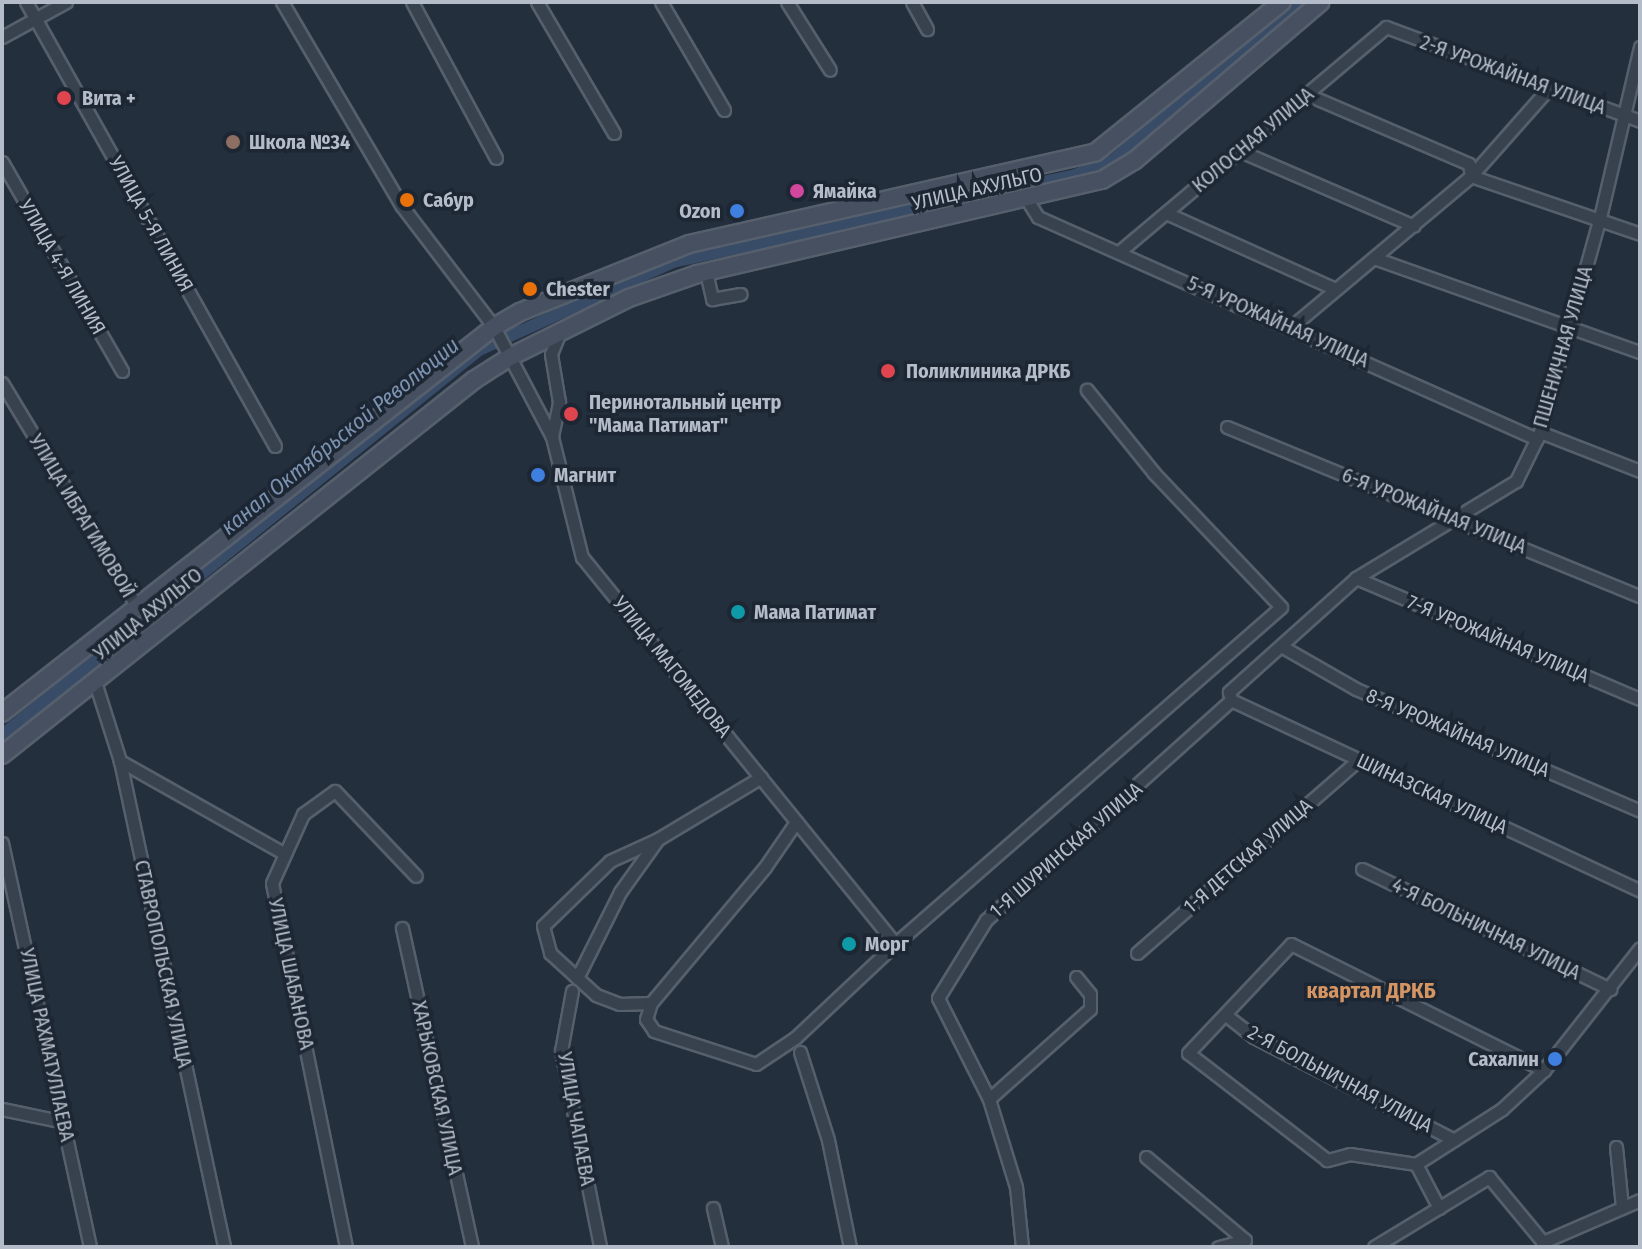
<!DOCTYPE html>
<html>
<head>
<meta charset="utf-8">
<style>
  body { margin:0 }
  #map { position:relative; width:1642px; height:1249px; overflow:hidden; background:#242f3e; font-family:"Fira Sans Condensed",sans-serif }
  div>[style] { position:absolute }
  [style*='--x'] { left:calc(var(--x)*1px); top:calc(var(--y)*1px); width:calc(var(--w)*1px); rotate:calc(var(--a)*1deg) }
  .canal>* { height:12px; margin:-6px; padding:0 6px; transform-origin:6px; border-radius:6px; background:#394c67 }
  .roads { filter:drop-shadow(2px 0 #565f6c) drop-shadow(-2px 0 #565f6c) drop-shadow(0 2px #565f6c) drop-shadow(0 -2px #565f6c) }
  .minor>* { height:11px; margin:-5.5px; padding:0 5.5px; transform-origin:5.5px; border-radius:5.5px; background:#38414e }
  .secondary>* { height:16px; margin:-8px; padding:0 8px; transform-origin:8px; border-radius:8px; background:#465061 }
  .dots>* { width:22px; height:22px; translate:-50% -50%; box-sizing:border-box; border:4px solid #1d2633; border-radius:50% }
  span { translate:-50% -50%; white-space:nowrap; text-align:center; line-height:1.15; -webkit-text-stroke:7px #1d2633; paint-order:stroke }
  .street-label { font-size:20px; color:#b4bcc9 }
  .poi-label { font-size:20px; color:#b4bcc9; font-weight:700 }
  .left { translate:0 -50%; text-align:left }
  .right { translate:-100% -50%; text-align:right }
  .water-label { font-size:22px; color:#7c92b1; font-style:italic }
  .neighbourhood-label { font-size:22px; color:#d59563; font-weight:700 }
  .frame { position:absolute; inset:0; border:4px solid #b4bcc9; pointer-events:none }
</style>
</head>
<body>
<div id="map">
  <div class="canal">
    <i style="--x:2;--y:735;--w:613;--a:-38.91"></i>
    <i style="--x:479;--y:350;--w:213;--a:-24.4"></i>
    <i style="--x:673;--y:262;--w:408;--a:-12.2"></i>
    <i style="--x:1072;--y:176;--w:43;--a:-20.6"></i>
    <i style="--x:1112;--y:161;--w:249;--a:-39.8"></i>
  </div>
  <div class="roads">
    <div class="minor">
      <i style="--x:26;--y:2;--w:509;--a:60.72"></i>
      <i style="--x:282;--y:2;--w:235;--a:59.6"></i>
      <i style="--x:401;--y:205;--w:153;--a:52.7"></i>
      <i style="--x:494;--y:327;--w:124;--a:62.2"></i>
      <i style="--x:552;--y:437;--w:124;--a:76"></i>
      <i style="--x:582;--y:557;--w:498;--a:51"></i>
      <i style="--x:412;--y:2;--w:177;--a:61.7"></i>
      <i style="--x:537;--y:2;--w:152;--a:59.6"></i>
      <i style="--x:661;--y:2;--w:125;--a:59.7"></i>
      <i style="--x:787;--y:2;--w:80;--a:57.7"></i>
      <i style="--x:912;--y:2;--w:31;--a:61"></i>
      <i style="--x:2;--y:37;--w:73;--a:-28.7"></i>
      <i style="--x:1640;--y:47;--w:175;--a:103.2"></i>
      <i style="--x:1600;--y:217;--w:223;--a:105.6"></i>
      <i style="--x:1540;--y:432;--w:55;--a:116.1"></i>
      <i style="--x:1516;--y:481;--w:187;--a:148.8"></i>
      <i style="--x:1356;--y:578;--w:171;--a:138.1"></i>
      <i style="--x:1229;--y:692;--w:8;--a:76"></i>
      <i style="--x:1231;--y:700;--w:451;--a:25"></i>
      <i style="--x:1306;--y:94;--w:177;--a:23.2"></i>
      <i style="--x:1469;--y:164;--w:12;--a:81"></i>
      <i style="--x:1471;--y:176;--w:179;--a:18.9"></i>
      <i style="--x:1240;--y:151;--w:189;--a:23.3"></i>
      <i style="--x:2;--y:162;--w:241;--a:60.1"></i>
      <i style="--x:1026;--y:198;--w:22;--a:58"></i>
      <i style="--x:1038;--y:217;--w:546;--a:23.98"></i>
      <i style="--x:1166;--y:213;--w:185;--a:24.2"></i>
      <i style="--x:1119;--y:252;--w:349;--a:-40.1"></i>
      <i style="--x:1386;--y:27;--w:271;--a:20.3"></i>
      <i style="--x:1374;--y:258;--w:282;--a:19.5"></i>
      <i style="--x:706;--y:272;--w:28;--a:77"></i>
      <i style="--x:712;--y:299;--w:29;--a:-10"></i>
      <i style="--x:1291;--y:327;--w:235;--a:-40"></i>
      <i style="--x:1471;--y:176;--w:116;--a:-48.5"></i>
      <i style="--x:2;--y:383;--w:262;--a:58.9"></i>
      <i style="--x:1227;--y:427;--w:446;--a:22.3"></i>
      <i style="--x:1540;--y:432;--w:107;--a:21.3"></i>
      <i style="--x:552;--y:436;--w:35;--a:-78"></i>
      <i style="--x:559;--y:402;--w:49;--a:-99.5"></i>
      <i style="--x:551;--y:354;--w:24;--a:-68"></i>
      <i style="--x:1356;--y:578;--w:309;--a:23.1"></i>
      <i style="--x:1281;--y:646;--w:86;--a:29.8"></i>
      <i style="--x:1356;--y:689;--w:309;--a:23.2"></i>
      <i style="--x:95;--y:682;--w:83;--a:72.4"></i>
      <i style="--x:120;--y:761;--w:497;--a:77.9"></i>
      <i style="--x:120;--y:761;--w:189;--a:29.4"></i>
      <i style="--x:658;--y:839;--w:53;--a:155.4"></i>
      <i style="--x:610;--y:861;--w:93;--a:135.9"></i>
      <i style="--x:543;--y:926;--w:28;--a:75"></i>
      <i style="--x:550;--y:953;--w:62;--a:42.4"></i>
      <i style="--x:596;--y:995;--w:25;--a:21"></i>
      <i style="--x:619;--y:1004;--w:32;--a:-2"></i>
      <i style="--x:651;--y:1003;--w:17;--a:107"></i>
      <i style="--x:646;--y:1019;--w:14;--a:56"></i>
      <i style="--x:654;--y:1031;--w:107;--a:17.9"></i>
      <i style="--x:756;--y:1064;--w:47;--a:-33.7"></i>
      <i style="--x:795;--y:1038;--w:137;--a:-43.2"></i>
      <i style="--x:895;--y:944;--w:512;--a:-41.12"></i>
      <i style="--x:1281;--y:607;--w:185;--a:-133.5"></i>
      <i style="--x:1154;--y:473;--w:107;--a:-128.9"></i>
      <i style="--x:2;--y:843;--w:413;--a:77.7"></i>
      <i style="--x:1362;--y:869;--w:276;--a:25.8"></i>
      <i style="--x:402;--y:928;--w:327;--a:77.6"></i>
      <i style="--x:1137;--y:953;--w:293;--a:-41.1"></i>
      <i style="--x:577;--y:978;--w:96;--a:-63.4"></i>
      <i style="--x:620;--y:892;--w:65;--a:-54.4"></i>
      <i style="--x:658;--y:839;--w:120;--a:-31"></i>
      <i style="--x:572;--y:991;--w:61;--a:100.4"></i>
      <i style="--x:561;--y:1051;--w:200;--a:78.7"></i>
      <i style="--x:651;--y:1003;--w:177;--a:-50"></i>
      <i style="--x:765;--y:867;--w:55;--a:-55.4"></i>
      <i style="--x:1227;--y:1016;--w:34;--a:38"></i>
      <i style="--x:1254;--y:1037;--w:225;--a:27.2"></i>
      <i style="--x:800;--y:1052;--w:92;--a:72.3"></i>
      <i style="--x:828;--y:1140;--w:109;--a:78.4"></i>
      <i style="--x:989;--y:1099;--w:135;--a:-41.7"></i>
      <i style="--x:1090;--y:1009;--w:15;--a:-90"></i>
      <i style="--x:1090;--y:994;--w:22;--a:-129"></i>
      <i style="--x:2;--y:1109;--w:63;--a:11.8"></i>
      <i style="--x:1616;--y:1147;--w:60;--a:84.3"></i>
      <i style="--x:1146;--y:1157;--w:129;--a:40"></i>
      <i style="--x:1245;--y:1240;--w:28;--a:165"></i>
      <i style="--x:1416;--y:1164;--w:67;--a:-171.4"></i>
      <i style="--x:1350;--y:1154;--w:24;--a:165"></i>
      <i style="--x:1327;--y:1160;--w:175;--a:-142.4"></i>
      <i style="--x:1188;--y:1053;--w:150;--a:-46.6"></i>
      <i style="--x:1291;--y:944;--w:283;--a:26.5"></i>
      <i style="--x:713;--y:1208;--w:40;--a:77"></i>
      <i style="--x:1439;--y:1208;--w:50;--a:-117.6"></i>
      <i style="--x:1416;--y:1164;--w:102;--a:-32.6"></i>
      <i style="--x:1502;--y:1109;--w:57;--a:-42.9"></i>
      <i style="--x:1544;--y:1070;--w:155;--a:-51.8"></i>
      <i style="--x:1543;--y:1242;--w:106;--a:-23.4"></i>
      <i style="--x:346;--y:1247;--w:371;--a:-101.5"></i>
      <i style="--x:272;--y:883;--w:76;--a:-65.8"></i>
      <i style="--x:303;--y:814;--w:39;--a:-36"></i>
      <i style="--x:335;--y:791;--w:117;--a:46.4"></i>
      <i style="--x:1022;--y:1247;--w:60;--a:-95.7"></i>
      <i style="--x:1016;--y:1187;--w:92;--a:-107.1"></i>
      <i style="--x:989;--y:1099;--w:113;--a:-116.8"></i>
      <i style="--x:938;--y:998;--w:92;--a:-58.4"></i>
      <i style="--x:986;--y:920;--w:329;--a:-41.9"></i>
      <i style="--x:1374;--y:1247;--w:135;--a:-31.3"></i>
      <i style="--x:1489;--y:1177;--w:85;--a:50.3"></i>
      <i style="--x:1543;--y:1242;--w:5;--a:101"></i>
    </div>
    <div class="secondary">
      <i style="--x:2;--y:713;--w:625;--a:-38.12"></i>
      <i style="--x:494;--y:327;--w:30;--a:-30"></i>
      <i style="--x:520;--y:312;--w:182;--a:-21.9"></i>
      <i style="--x:689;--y:244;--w:417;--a:-12.7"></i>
      <i style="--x:1096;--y:152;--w:239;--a:-38.9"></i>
      <i style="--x:2;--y:755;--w:603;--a:-38.47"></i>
      <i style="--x:474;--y:380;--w:43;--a:-32.6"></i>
      <i style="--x:510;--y:357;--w:133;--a:-26.4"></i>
      <i style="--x:629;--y:298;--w:72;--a:-19.4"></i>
      <i style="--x:697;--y:274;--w:416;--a:-13.1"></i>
      <i style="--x:1102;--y:180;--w:37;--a:-31"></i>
      <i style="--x:1134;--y:161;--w:245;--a:-40.4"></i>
    </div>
  </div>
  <div class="dots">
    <i style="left:64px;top:98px;background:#e0444e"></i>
    <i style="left:233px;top:142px;background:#8d6e63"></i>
    <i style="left:797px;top:191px;background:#d1479c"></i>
    <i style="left:407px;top:200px;background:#e8710a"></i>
    <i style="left:737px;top:211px;background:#3f7fe0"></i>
    <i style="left:530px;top:289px;background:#e8710a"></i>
    <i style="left:888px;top:371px;background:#e0444e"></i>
    <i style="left:571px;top:414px;background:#e0444e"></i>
    <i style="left:538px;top:475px;background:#3f7fe0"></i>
    <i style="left:738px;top:612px;background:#0f9aa8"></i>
    <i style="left:849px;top:944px;background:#0f9aa8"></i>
    <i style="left:1555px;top:1059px;background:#3f7fe0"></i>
  </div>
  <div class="street-label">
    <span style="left:1513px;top:75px;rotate:20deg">2-Я УРОЖАЙНАЯ УЛИЦА</span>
    <span style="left:1253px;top:140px;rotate:-40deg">КОЛОСНАЯ УЛИЦА</span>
    <span style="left:977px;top:189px;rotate:-13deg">УЛИЦА АХУЛЬГО</span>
    <span style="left:151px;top:224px;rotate:61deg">УЛИЦА 5-Я ЛИНИЯ</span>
    <span style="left:62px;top:267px;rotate:60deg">УЛИЦА 4-Я ЛИНИЯ</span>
    <span style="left:1278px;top:322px;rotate:24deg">5-Я УРОЖАЙНАЯ УЛИЦА</span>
    <span style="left:1563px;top:347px;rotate:-74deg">ПШЕНИЧНАЯ УЛИЦА</span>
    <span style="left:1434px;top:511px;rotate:22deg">6-Я УРОЖАЙНАЯ УЛИЦА</span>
    <span style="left:82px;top:516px;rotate:59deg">УЛИЦА ИБРАГИМОВОЙ</span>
    <span style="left:148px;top:614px;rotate:-39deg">УЛИЦА АХУЛЬГО</span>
    <span style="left:1498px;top:639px;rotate:23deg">7-Я УРОЖАЙНАЯ УЛИЦА</span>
    <span style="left:672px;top:667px;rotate:51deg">УЛИЦА МАГОМЕДОВА</span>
    <span style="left:1458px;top:733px;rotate:23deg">8-Я УРОЖАЙНАЯ УЛИЦА</span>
    <span style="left:1432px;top:794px;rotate:25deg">ШИНАЗСКАЯ УЛИЦА</span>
    <span style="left:1066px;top:850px;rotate:-41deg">1-Я ШУРИНСКАЯ УЛИЦА</span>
    <span style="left:1248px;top:856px;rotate:-41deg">1-Я ДЕТСКАЯ УЛИЦА</span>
    <span style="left:1486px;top:929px;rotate:26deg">4-Я БОЛЬНИЧНАЯ УЛИЦА</span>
    <span style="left:163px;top:964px;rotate:78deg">СТАВРОПОЛЬСКАЯ УЛИЦА</span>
    <span style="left:291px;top:974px;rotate:78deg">УЛИЦА ШАБАНОВА</span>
    <span style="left:47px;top:1045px;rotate:78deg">УЛИЦА РАХМАТУЛЛАЕВА</span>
    <span style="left:1340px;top:1079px;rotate:28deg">2-Я БОЛЬНИЧНАЯ УЛИЦА</span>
    <span style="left:437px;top:1088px;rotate:78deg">ХАРЬКОВСКАЯ УЛИЦА</span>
    <span style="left:576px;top:1119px;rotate:80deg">УЛИЦА ЧАПАЕВА</span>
  </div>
  <div class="poi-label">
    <span class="left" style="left:82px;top:98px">Вита +</span>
    <span class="left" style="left:249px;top:142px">Школа №34</span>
    <span class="left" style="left:813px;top:191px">Ямайка</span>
    <span class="left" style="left:423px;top:200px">Сабур</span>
    <span class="right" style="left:721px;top:211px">Ozon</span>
    <span class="left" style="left:546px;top:289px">Chester</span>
    <span class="left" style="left:906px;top:371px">Поликлиника ДРКБ</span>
    <span class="left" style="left:589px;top:414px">Перинотальный центр<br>"Мама Патимат"</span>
    <span class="left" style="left:554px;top:475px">Магнит</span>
    <span class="left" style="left:754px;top:612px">Мама Патимат</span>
    <span class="left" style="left:865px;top:944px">Морг</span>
    <span class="right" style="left:1539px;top:1059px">Сахалин</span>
  </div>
  <div class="water-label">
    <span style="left:340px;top:436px;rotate:-39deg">канал Октябрьской Революции</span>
  </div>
  <div class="neighbourhood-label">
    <span style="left:1371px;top:991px">квартал ДРКБ</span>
  </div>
  <div class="frame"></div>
</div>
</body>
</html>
